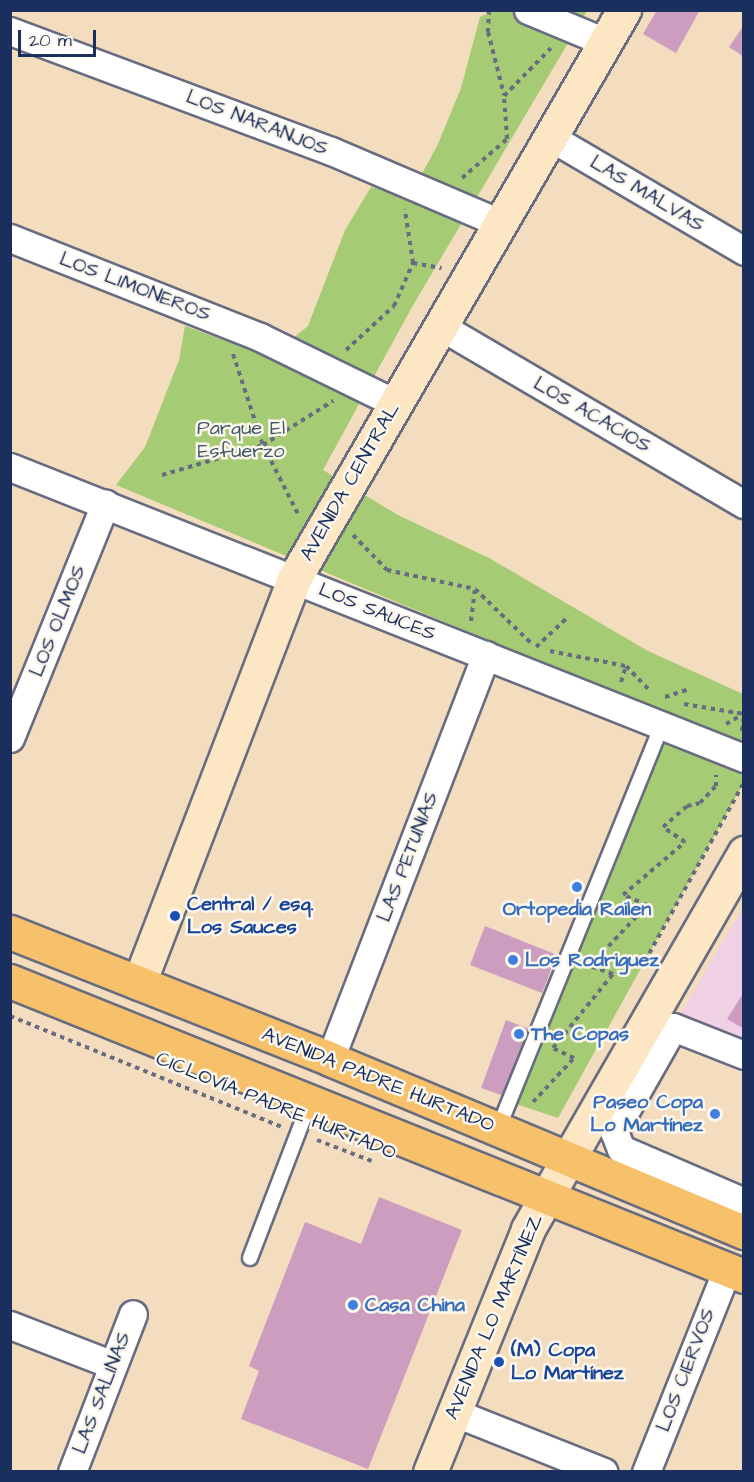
<!DOCTYPE html>
<html>
<head>
<meta charset="utf-8">
<style>
  body { margin:0 }
  #map { position:relative; width:754px; height:1482px; overflow:hidden; background:#f4dcbe; font-family:"Architects Daughter",sans-serif }
  div>[style] { position:absolute }
  [style*='--x'] { left:calc(var(--x)*1px); top:calc(var(--y)*1px); width:calc(var(--w)*1px); rotate:calc(var(--a)*1deg) }
  .built>* { inset:0; background:#f0d0e4 }
  .green>* { inset:0; background:#a6cb75 }
  .building>* { inset:0; background:#cc9dbe }
  .path>* { height:4px; margin-top:-2px; transform-origin:0; background:repeating-linear-gradient(90deg,#676c80 0 4.5px,transparent 0 9px) }
  .roads { filter:drop-shadow(2px 0 #676c80) drop-shadow(-2px 0 #676c80) drop-shadow(0 2px #676c80) drop-shadow(0 -2px #676c80) }
  .lane>* { height:14px; margin:-7px; padding:0 7px; transform-origin:7px; border-radius:7px; background:#fff }
  .street>* { height:27px; margin:-13.5px; padding:0 13.5px; transform-origin:13.5px; border-radius:13.5px; background:#fff }
  .secondary>* { height:33px; margin:-16.5px; padding:0 16.5px; transform-origin:16.5px; border-radius:16.5px; background:#fce6c4 }
  .primary>* { height:33px; margin:-16.5px; padding:0 16.5px; transform-origin:16.5px; border-radius:16.5px; background:#f7c06b }
  .dots>* { width:16px; height:16px; translate:-50% -50%; box-sizing:border-box; border:3px solid #fbf7ec; border-radius:50% }
  span { translate:-50% -50%; white-space:nowrap; text-align:center; line-height:1.15; -webkit-text-stroke:5px #fbf7ec; paint-order:stroke }
  .street-label { font-size:20px; color:#1b2f5e }
  .park-label { font-size:20px; color:#3e5664 }
  .transit-label { font-size:20px; color:#164399; font-weight:700 }
  .left { translate:0 -50%; text-align:left }
  .shop-label { font-size:20px; color:#366cbe; font-weight:700 }
  .right { translate:-100% -50%; text-align:right }
  .frame { position:absolute; inset:0; border:12px solid #1b2f5e; pointer-events:none }
  .scale { position:absolute; left:18px; top:30px; width:78px; height:27px; box-sizing:border-box; border:3px solid #1b2f5e; border-top:0; padding-left:8px; font-size:18px; line-height:21px; white-space:nowrap; color:#1b2f5e; -webkit-text-stroke:4px #fbf7ec; paint-order:stroke }
</style>
</head>
<body>
<div id="map">
  <div class="built">
    <i style="clip-path:polygon(743px 907px,743px 1055px,673px 1027px)"></i>
  </div>
  <div class="green">
    <i style="clip-path:polygon(493px 11px,587px 11px,412px 307px,323px 470px,398px 515px,489px 558px,648px 651px,743px 694px,743px 784px,558px 1118px,513px 1103px,668px 715px,116px 485px,145px 447px,179px 360px,185px 326px,270px 357px,308px 326px,345px 230px,371px 187px,411px 194px,438px 144px,461px 88px,480px 17px)"></i>
  </div>
  <div class="building">
    <i style="clip-path:polygon(657px 10px,700px 10px,676px 53px,643px 34px)"></i>
    <i style="clip-path:polygon(744px 25px,744px 57px,729px 47px)"></i>
    <i style="clip-path:polygon(485px 926px,557px 955px,542px 993px,470px 965px)"></i>
    <i style="clip-path:polygon(744px 992px,744px 1029px,727px 1019px)"></i>
    <i style="clip-path:polygon(506px 1020px,532px 1030px,507px 1097px,481px 1088px)"></i>
    <i style="clip-path:polygon(379px 1197px,462px 1230px,368px 1469px,241px 1419px,259px 1371px,249px 1366px,305px 1222px,361px 1244px)"></i>
  </div>
  <div class="path">
    <i style="--x:489;--y:10;--w:22;--a:93"></i>
    <i style="--x:488;--y:32;--w:65;--a:75.7"></i>
    <i style="--x:462;--y:178;--w:60;--a:-40.9"></i>
    <i style="--x:507;--y:139;--w:43;--a:-94"></i>
    <i style="--x:504;--y:96;--w:67;--a:-45.6"></i>
    <i style="--x:413;--y:263;--w:29;--a:10"></i>
    <i style="--x:346;--y:350;--w:65;--a:-42.5"></i>
    <i style="--x:394;--y:306;--w:47;--a:-66.2"></i>
    <i style="--x:413;--y:263;--w:54;--a:-98.6"></i>
    <i style="--x:233;--y:354;--w:96;--a:71.8"></i>
    <i style="--x:263;--y:445;--w:83;--a:-32.2"></i>
    <i style="--x:162;--y:475;--w:105;--a:-16.5"></i>
    <i style="--x:263;--y:445;--w:77;--a:63.1"></i>
    <i style="--x:353;--y:535;--w:49;--a:45.8"></i>
    <i style="--x:387;--y:570;--w:90;--a:12.2"></i>
    <i style="--x:475;--y:589;--w:79;--a:44"></i>
    <i style="--x:471;--y:621;--w:31;--a:-83"></i>
    <i style="--x:536;--y:647;--w:45;--a:-43.2"></i>
    <i style="--x:550;--y:651;--w:77;--a:11.2"></i>
    <i style="--x:626;--y:666;--w:35;--a:46"></i>
    <i style="--x:621;--y:682;--w:17;--a:-73"></i>
    <i style="--x:665;--y:697;--w:25;--a:-18"></i>
    <i style="--x:684;--y:704;--w:61;--a:9.5"></i>
    <i style="--x:726;--y:724;--w:20;--a:-30"></i>
    <i style="--x:742;--y:731;--w:14;--a:-82"></i>
    <i style="--x:645;--y:961;--w:202;--a:-61"></i>
    <i style="--x:10;--y:1016;--w:294;--a:22.2"></i>
    <i style="--x:533;--y:1102;--w:60;--a:-47"></i>
    <i style="--x:574;--y:1058;--w:23;--a:-155"></i>
    <i style="--x:553;--y:1048;--w:95;--a:-51"></i>
    <i style="--x:613;--y:974;--w:24;--a:-161"></i>
    <i style="--x:590;--y:966;--w:83;--a:-46.9"></i>
    <i style="--x:647;--y:905;--w:26;--a:-157"></i>
    <i style="--x:623;--y:895;--w:82;--a:-40.5"></i>
    <i style="--x:685;--y:842;--w:27;--a:-146"></i>
    <i style="--x:663;--y:827;--w:32;--a:-41"></i>
    <i style="--x:687;--y:806;--w:13;--a:-13"></i>
    <i style="--x:700;--y:803;--w:23;--a:-47"></i>
    <i style="--x:716;--y:786;--w:11;--a:-90"></i>
    <i style="--x:317;--y:1140;--w:61;--a:21.1"></i>
  </div>
  <div class="roads">
    <div class="lane">
      <i style="--x:498;--y:1129;--w:435;--a:-67.9"></i>
      <i style="--x:250;--y:1258;--w:167;--a:-69"></i>
    </div>
    <div class="street">
      <i style="--x:528;--y:10;--w:83;--a:22.6"></i>
      <i style="--x:10;--y:31;--w:343;--a:20.5"></i>
      <i style="--x:331;--y:151;--w:184;--a:23.1"></i>
      <i style="--x:550;--y:137;--w:225;--a:30.4"></i>
      <i style="--x:10;--y:238;--w:269;--a:21.6"></i>
      <i style="--x:260;--y:337;--w:150;--a:26.1"></i>
      <i style="--x:440;--y:326;--w:352;--a:30.4"></i>
      <i style="--x:10;--y:467;--w:790;--a:21.63"></i>
      <i style="--x:10;--y:738;--w:253;--a:-67.9"></i>
      <i style="--x:744;--y:1055;--w:76;--a:-158.5"></i>
      <i style="--x:673;--y:1027;--w:120;--a:119.6"></i>
      <i style="--x:614;--y:1131;--w:19;--a:69"></i>
      <i style="--x:621;--y:1149;--w:134;--a:23.3"></i>
      <i style="--x:330;--y:1059;--w:433;--a:-68.9"></i>
      <i style="--x:10;--y:1325;--w:110;--a:21.2"></i>
      <i style="--x:453;--y:1412;--w:162;--a:21.7"></i>
      <i style="--x:72;--y:1472;--w:169;--a:-68.9"></i>
      <i style="--x:646;--y:1472;--w:219;--a:-68.2"></i>
    </div>
    <div class="secondary">
      <i style="--x:139;--y:983;--w:433;--a:-69"></i>
      <i style="--x:294;--y:579;--w:658;--a:-59.89"></i>
      <i style="--x:430;--y:1472;--w:262;--a:-68"></i>
      <i style="--x:528;--y:1229;--w:434;--a:-60.1"></i>
    </div>
    <div class="primary">
      <i style="--x:10;--y:932;--w:344;--a:21.6"></i>
      <i style="--x:330;--y:1059;--w:449;--a:22.7"></i>
      <i style="--x:10;--y:981;--w:791;--a:21.9"></i>
    </div>
  </div>
  <div class="dots">
    <i style="left:577px;top:887px;background:#3f7fe0"></i>
    <i style="left:175px;top:916px;background:#1a4fb4"></i>
    <i style="left:513px;top:960px;background:#3f7fe0"></i>
    <i style="left:519px;top:1034px;background:#3f7fe0"></i>
    <i style="left:715px;top:1114px;background:#3f7fe0"></i>
    <i style="left:353px;top:1305px;background:#3f7fe0"></i>
    <i style="left:499px;top:1362px;background:#1a4fb4"></i>
  </div>
  <div class="street-label">
    <span style="left:257px;top:123px;rotate:21deg">LOS NARANJOS</span>
    <span style="left:647px;top:194px;rotate:31deg">LAS MALVAS</span>
    <span style="left:135px;top:287px;rotate:21deg">LOS LIMONEROS</span>
    <span style="left:592px;top:415px;rotate:30deg">LOS ACACIOS</span>
    <span style="left:350px;top:482px;rotate:-60deg">AVENIDA CENTRAL</span>
    <span style="left:377px;top:612px;rotate:22deg">LOS SAUCES</span>
    <span style="left:58px;top:621px;rotate:-68deg">LOS OLMOS</span>
    <span style="left:408px;top:857px;rotate:-69deg">LAS PETUNIAS</span>
    <span style="left:378px;top:1080px;rotate:22deg">AVENIDA PADRE HURTADO</span>
    <span style="left:276px;top:1106px;rotate:22deg">CICLOVÍA PADRE HURTADO</span>
    <span style="left:494px;top:1317px;rotate:-67deg">AVENIDA LO MARTÍNEZ</span>
    <span style="left:686px;top:1370px;rotate:-69deg">LOS CIERVOS</span>
    <span style="left:102px;top:1393px;rotate:-69deg">LAS SALINAS</span>
  </div>
  <div class="park-label">
    <span style="left:241px;top:440px">Parque El<br>Esfuerzo</span>
  </div>
  <div class="transit-label">
    <span class="left" style="left:187px;top:916px">Central / esq.<br>Los Sauces</span>
    <span class="left" style="left:511px;top:1362px">(M) Copa<br>Lo Martínez</span>
  </div>
  <div class="shop-label">
    <span style="left:577px;top:909px">Ortopedia Railen</span>
    <span class="left" style="left:525px;top:960px">Los Rodriguez</span>
    <span class="left" style="left:531px;top:1034px">The Copas</span>
    <span class="right" style="left:703px;top:1114px">Paseo Copa<br>Lo Martínez</span>
    <span class="left" style="left:365px;top:1305px">Casa China</span>
  </div>
  <div class="frame"></div>
  <div class="scale">20 m</div>
</div>
</body>
</html>
